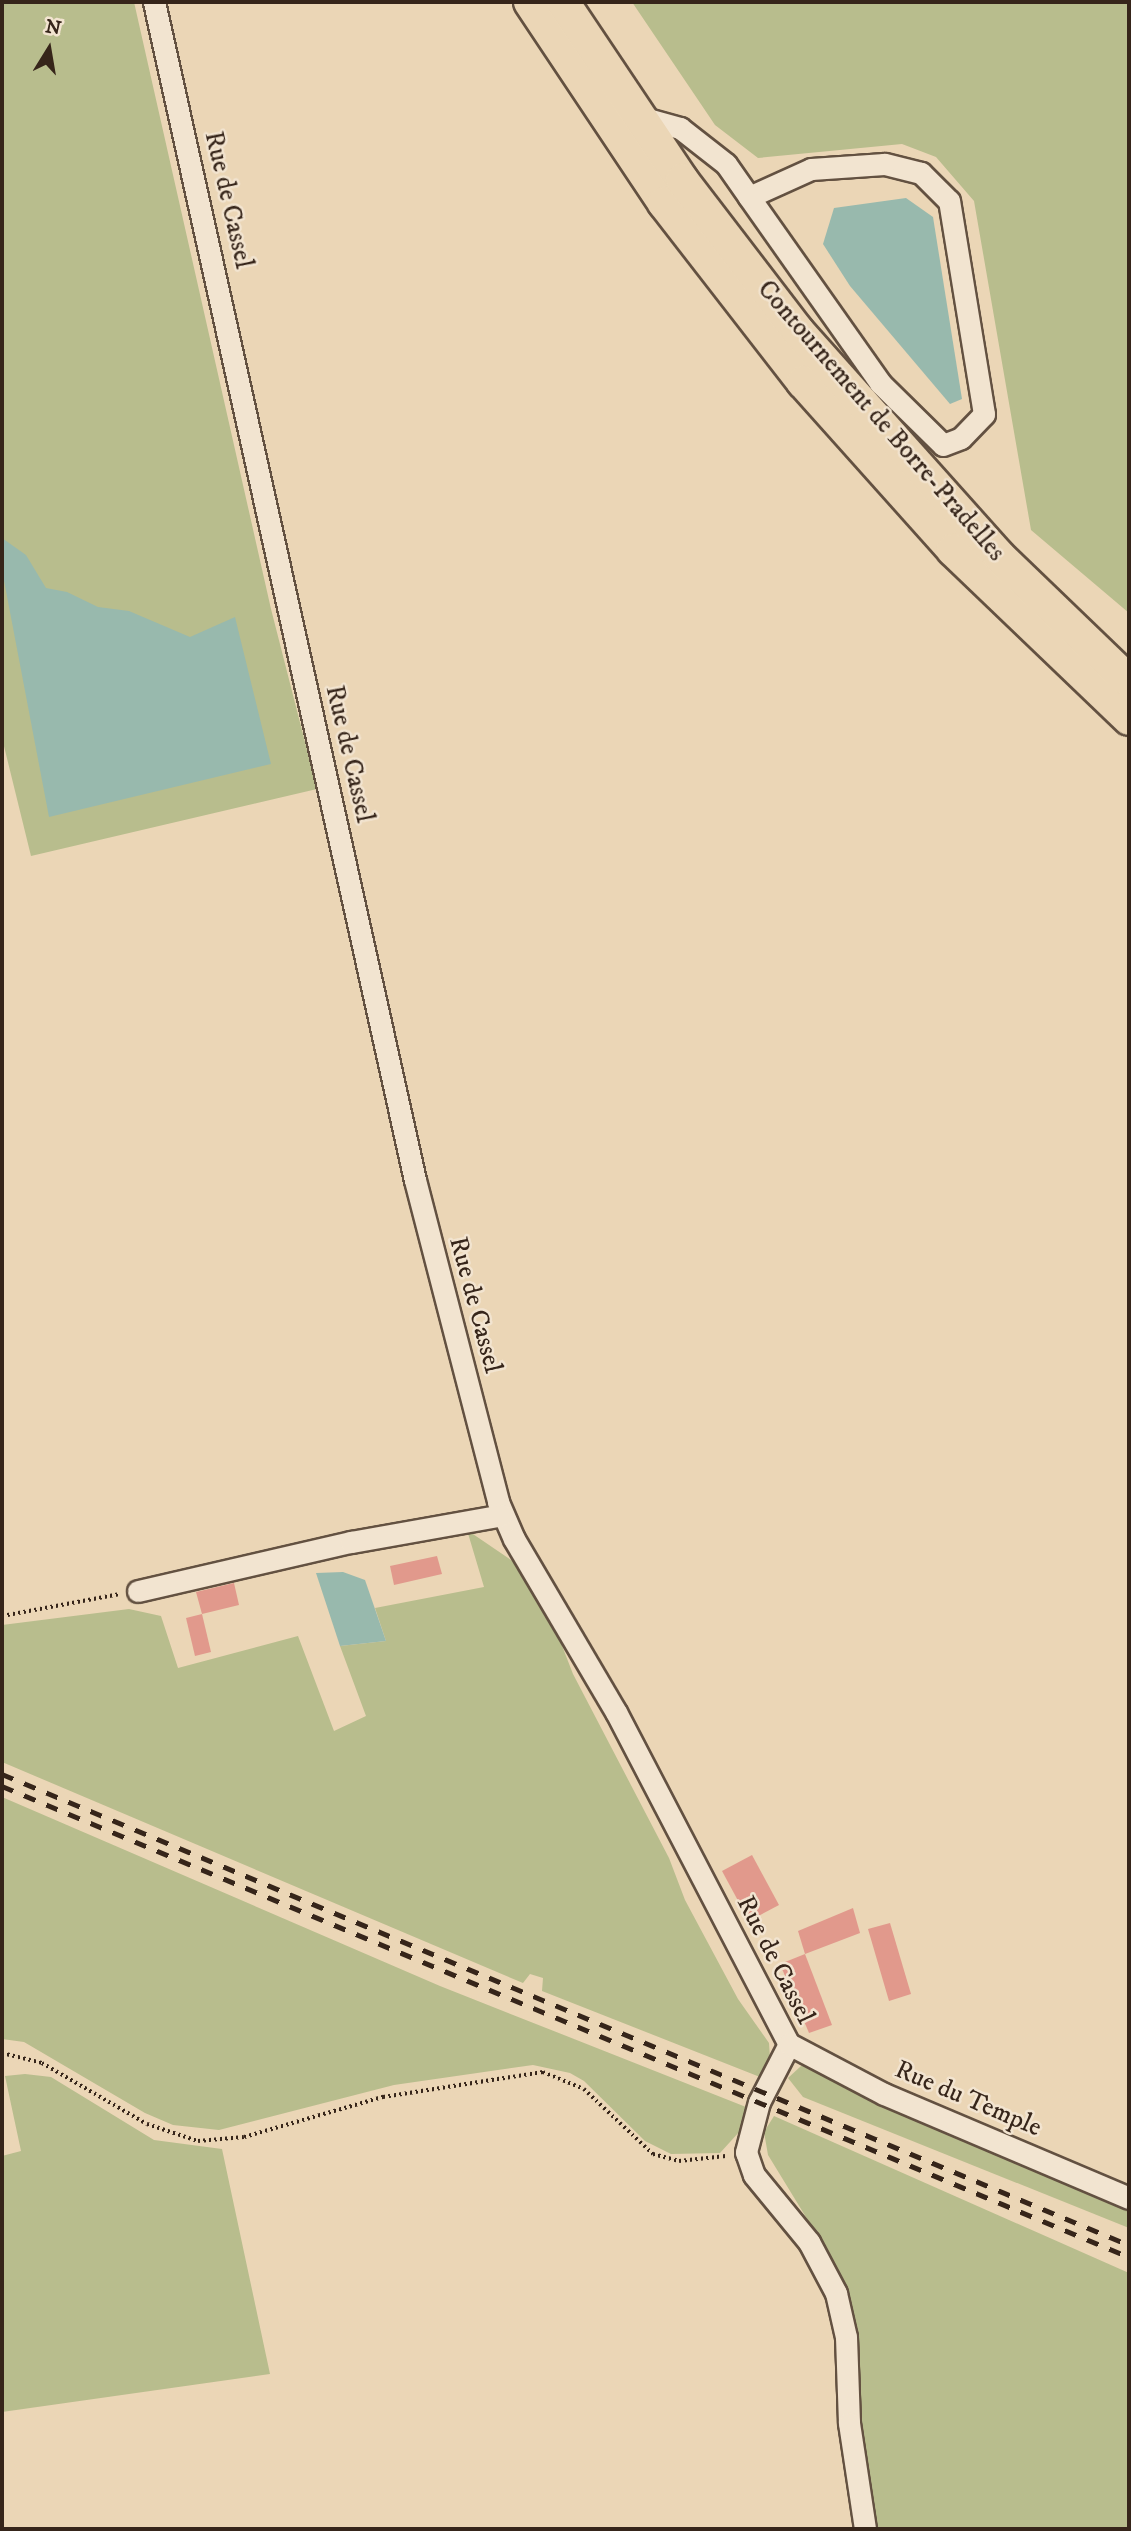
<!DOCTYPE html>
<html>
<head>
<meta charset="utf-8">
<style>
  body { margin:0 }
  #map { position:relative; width:1131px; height:2531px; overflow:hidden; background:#ebd6b6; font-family:"IM FELL DW Pica",serif }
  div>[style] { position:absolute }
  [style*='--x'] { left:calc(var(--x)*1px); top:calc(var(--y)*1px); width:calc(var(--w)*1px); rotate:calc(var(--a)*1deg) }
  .green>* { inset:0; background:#b8bd8d }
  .water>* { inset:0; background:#98b9ad }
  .building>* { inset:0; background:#e1998c }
  .path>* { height:3.5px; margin-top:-1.75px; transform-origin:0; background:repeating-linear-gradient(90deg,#36251a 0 2px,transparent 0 5.5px) }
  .roads { filter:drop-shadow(2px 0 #635141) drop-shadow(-2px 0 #635141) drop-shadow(0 2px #635141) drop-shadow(0 -2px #635141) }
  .minor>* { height:21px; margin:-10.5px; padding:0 10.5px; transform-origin:10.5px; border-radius:10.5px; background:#f2e4d0 }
  .highway>* { height:32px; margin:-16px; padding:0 16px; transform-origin:16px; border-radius:16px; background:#ebd6b6 }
  .rail>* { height:5px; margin-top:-2.5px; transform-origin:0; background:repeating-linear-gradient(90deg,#36251a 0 12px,transparent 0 24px) }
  span { translate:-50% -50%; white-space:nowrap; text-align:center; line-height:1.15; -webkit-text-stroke:5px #f2e4d0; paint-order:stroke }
  .street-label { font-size:26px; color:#36251a }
  .frame { position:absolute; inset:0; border:4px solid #36251a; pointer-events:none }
  .north { position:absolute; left:14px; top:14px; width:70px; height:70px; -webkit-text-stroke:5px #f2e4d0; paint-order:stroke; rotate:11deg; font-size:19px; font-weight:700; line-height:28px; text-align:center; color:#36251a }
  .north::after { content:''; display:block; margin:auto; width:24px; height:32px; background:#36251a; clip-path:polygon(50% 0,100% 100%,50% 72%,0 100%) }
</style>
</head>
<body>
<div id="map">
  <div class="green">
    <i style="clip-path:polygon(2px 2px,134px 2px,271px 609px,317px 789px,31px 856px,2px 738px)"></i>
    <i style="clip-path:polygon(632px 2px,1129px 2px,1129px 613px,1031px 530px,974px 201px,936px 157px,902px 144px,758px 158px,715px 125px)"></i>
    <i style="clip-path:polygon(467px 1530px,517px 1564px,552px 1620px,573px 1674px,669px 1858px,685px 1900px,738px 1999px,769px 2043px,770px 2058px,760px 2077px,542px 1991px,543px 1978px,530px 1974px,523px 1983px,2px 1762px,2px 1625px,129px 1609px,161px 1616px,178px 1668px,298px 1636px,334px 1731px,366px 1716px,340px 1646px,386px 1641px,375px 1608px,484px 1587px)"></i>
    <i style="clip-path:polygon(2px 1797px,440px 1986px,746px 2107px,740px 2131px,720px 2153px,671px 2154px,645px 2141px,584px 2081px,570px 2073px,533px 2065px,394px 2085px,219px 2130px,173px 2125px,145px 2113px,24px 2042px,2px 2039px)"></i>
    <i style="clip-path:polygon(801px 2066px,814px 2067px,1129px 2205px,1129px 2228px,803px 2097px,788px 2078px)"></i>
    <i style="clip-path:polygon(25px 2074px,51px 2077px,154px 2140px,222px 2149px,270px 2374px,2px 2412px,2px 2156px,21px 2151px,5px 2076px)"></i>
    <i style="clip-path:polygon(774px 2116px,1129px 2273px,1129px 2529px,874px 2529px,859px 2428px,847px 2299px,831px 2258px,768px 2155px,764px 2132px)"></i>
  </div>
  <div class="water">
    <i style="clip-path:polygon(906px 198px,933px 217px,962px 399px,950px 404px,850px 286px,823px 244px,834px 208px)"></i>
    <i style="clip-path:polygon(2px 538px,26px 555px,46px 588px,67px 592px,98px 607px,129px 611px,190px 637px,235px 617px,271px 764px,49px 817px,2px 570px)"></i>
    <i style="clip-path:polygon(343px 1572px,365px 1580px,386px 1641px,340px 1646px,316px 1573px)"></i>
  </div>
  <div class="building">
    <i style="clip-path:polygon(437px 1556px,442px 1574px,394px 1585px,390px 1566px)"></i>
    <i style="clip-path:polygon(234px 1583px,239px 1605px,202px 1614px,196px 1592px)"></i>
    <i style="clip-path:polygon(202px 1614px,211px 1652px,195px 1656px,186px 1618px)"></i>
    <i style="clip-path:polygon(752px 1855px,779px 1905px,749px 1921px,722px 1871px)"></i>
    <i style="clip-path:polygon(853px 1908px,860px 1933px,805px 1954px,798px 1931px)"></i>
    <i style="clip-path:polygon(890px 1923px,911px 1994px,889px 2001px,868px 1929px)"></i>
    <i style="clip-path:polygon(805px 1954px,832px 2025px,809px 2033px,780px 1964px)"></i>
  </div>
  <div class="path">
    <i style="--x:2;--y:1616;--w:120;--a:-10.6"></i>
    <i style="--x:2;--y:2053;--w:41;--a:14"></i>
    <i style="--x:42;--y:2063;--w:121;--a:30.2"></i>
    <i style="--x:147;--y:2124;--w:54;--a:18.4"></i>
    <i style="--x:198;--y:2141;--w:46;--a:-5"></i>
    <i style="--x:244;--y:2137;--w:145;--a:-16.1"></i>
    <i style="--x:383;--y:2097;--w:162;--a:-8.9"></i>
    <i style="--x:543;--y:2072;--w:44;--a:22.5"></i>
    <i style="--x:584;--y:2089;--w:95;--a:43.3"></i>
    <i style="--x:653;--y:2154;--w:27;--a:15"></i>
    <i style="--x:679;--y:2161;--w:47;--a:-6.1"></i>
  </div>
  <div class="roads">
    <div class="minor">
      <i style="--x:154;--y:2;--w:1207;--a:77.51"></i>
      <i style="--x:415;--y:1180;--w:333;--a:75.5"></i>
      <i style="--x:498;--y:1502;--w:40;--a:66.6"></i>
      <i style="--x:514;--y:1539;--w:201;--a:59.5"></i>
      <i style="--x:616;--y:1712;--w:374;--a:62.5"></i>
      <i style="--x:637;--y:116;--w:45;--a:15.6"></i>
      <i style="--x:680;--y:128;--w:58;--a:38"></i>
      <i style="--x:726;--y:164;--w:40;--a:55.1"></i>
      <i style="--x:749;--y:197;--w:228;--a:54.8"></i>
      <i style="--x:880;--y:383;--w:88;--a:44.5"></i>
      <i style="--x:943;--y:445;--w:19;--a:-21"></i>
      <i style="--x:961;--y:438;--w:33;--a:-46"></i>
      <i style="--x:984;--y:414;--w:216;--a:-99.3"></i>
      <i style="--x:949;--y:201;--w:40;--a:-135"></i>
      <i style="--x:921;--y:173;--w:38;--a:-166"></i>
      <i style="--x:884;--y:164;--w:73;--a:176.1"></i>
      <i style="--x:811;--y:169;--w:68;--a:155.7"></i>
      <i style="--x:138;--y:1591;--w:219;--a:-13"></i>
      <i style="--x:351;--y:1542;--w:153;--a:-10.1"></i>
      <i style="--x:789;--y:2044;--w:65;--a:117.3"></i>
      <i style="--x:759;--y:2102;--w:52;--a:104.6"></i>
      <i style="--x:746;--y:2152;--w:24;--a:71"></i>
      <i style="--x:754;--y:2175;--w:87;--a:50.6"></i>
      <i style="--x:809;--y:2242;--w:58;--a:62.1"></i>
      <i style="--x:836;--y:2293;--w:45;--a:77.2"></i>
      <i style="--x:846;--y:2337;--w:86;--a:88"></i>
      <i style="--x:849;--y:2423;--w:107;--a:81.4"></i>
      <i style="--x:789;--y:2044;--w:107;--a:27.8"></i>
      <i style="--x:884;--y:2094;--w:266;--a:23"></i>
    </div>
    <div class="highway">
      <i style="--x:530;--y:2;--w:242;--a:56.3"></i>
      <i style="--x:664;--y:203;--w:227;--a:52.2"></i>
      <i style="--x:803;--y:382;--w:225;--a:48.2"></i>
      <i style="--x:953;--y:550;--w:244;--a:43.8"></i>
      <i style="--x:563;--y:2;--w:214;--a:56.2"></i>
      <i style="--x:682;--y:180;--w:189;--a:52.5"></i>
      <i style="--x:797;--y:330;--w:303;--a:48.2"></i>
      <i style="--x:999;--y:556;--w:180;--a:43.9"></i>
    </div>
  </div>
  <div class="rail">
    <i style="--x:2;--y:1774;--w:1221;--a:22.68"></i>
    <i style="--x:2;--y:1786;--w:1221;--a:22.68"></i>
  </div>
  <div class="street-label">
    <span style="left:228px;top:200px;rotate:77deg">Rue de Cassel</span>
    <span style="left:881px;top:421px;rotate:49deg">Contournement de Borre-Pradelles</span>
    <span style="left:349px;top:754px;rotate:77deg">Rue de Cassel</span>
    <span style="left:475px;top:1305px;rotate:75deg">Rue de Cassel</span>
    <span style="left:775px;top:1960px;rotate:63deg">Rue de Cassel</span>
    <span style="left:968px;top:2099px;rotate:23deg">Rue du Temple</span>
  </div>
  <div class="frame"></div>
  <div class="north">N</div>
</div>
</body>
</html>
